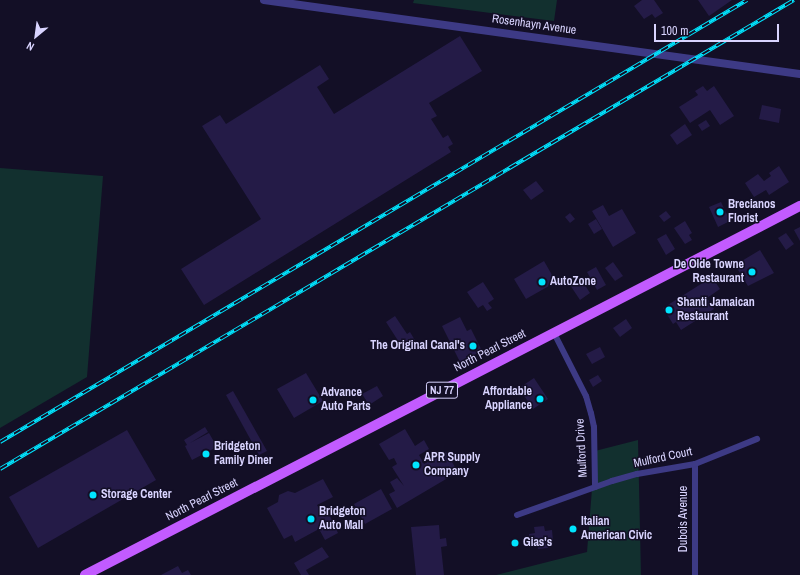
<!DOCTYPE html>
<html>
<head>
<meta charset="utf-8">
<style>
  body { margin:0 }
  #map { position:relative; width:800px; height:575px; overflow:hidden; background:#130f26; font-family:"Archivo Narrow",sans-serif }
  div>[style] { position:absolute }
  [style*='--x'] { left:calc(var(--x)*1px); top:calc(var(--y)*1px); width:calc(var(--w)*1px); rotate:calc(var(--a)*1deg) }
  .green>* { inset:0; background:#12302f }
  .building>* { inset:0; background:#241b47 }
  .minor>* { height:6px; margin:-3px; padding:0 3px; transform-origin:3px; border-radius:3px; background:#3d3a85 }
  .tertiary>* { height:8px; margin:-4px; padding:0 4px; transform-origin:4px; border-radius:4px; background:#3d3a85 }
  .primary>* { height:10px; margin:-5px; padding:0 5px; transform-origin:5px; border-radius:5px; background:#c25bff }
  .rail>* { height:4px; margin-top:-2px; transform-origin:0; background:repeating-linear-gradient(90deg,#130f26 0 8px,#00e5ff 0 16px); box-sizing:border-box; border-block:1px solid #00e5ff }
  .dots>* { width:11px; height:11px; translate:-50% -50%; box-sizing:border-box; border:2px solid #130f26; border-radius:50% }
  span { translate:-50% -50%; white-space:nowrap; text-align:center; line-height:1.15; -webkit-text-stroke:3px #130f26; paint-order:stroke }
  .shield-label span { padding:1px 3px; background:#130f26; border:1px solid; border-radius:3px; -webkit-text-stroke-width:0 }
  .shield-label { font-size:11px; color:#d9d4ff; font-weight:700 }
  .street-label { font-size:12px; color:#d9d4ff }
  .poi-label { font-size:12px; color:#d9d4ff; font-weight:700 }
  .left { translate:0 -50%; text-align:left }
  .right { translate:-100% -50%; text-align:right }
  .north { position:absolute; left:16px; top:16px; width:40px; height:40px; -webkit-text-stroke:3px #130f26; paint-order:stroke; rotate:209deg; font-size:11px; font-weight:700; line-height:16px; text-align:center; color:#d9d4ff }
  .north::after { content:''; display:block; margin:auto; width:14px; height:18px; background:#d9d4ff; clip-path:polygon(50% 0,100% 100%,50% 72%,0 100%) }
  .scale { position:absolute; left:654px; top:24px; width:125px; height:18px; box-sizing:border-box; border:2px solid #d9d4ff; border-top:0; padding-left:5px; font-size:12px; line-height:14px; white-space:nowrap; color:#d9d4ff; -webkit-text-stroke:3px #130f26; paint-order:stroke }
</style>
</head>
<body>
<div id="map">
  <div class="green">
    <i style="clip-path:polygon(414px 0,557px 0,554px 21px,413px 3px)"></i>
    <i style="clip-path:polygon(0 168px,103px 176px,87px 377px,0 428px)"></i>
    <i style="clip-path:polygon(638px 440px,641px 575px,496px 575px,587px 552px,595px 451px)"></i>
  </div>
  <div class="building">
    <i style="clip-path:polygon(642px 0,654px 0,663px 13px,655px 18px,652px 14px,644px 19px,634px 6px)"></i>
    <i style="clip-path:polygon(698px 0,732px 0,709px 16px)"></i>
    <i style="clip-path:polygon(460px 36px,482px 71px,429px 103px,437px 116px,431px 119px,443px 138px,448px 135px,453px 144px,448px 147px,451px 152px,204px 305px,181px 269px,261px 219px,202px 126px,220px 115px,226px 124px,320px 65px,329px 79px,317px 87px,334px 114px)"></i>
    <i style="clip-path:polygon(703px 86px,707px 91px,714px 86px,734px 116px,720px 125px,710px 110px,690px 123px,679px 107px,698px 95px,695px 91px)"></i>
    <i style="clip-path:polygon(762px 105px,781px 109px,779px 123px,759px 119px)"></i>
    <i style="clip-path:polygon(706px 120px,710px 126px,702px 131px,698px 125px)"></i>
    <i style="clip-path:polygon(685px 124px,692px 135px,677px 145px,670px 135px)"></i>
    <i style="clip-path:polygon(779px 166px,789px 182px,769px 195px,766px 190px,754px 197px,745px 183px,758px 174px,764px 181px,771px 176px,769px 173px)"></i>
    <i style="clip-path:polygon(536px 181px,544px 191px,531px 200px,523px 190px)"></i>
    <i style="clip-path:polygon(721px 202px,730px 221px,718px 227px,709px 207px)"></i>
    <i style="clip-path:polygon(603px 205px,609px 216px,622px 209px,636px 233px,613px 247px,592px 211px)"></i>
    <i style="clip-path:polygon(666px 211px,671px 217px,664px 222px,659px 216px)"></i>
    <i style="clip-path:polygon(570px 213px,575px 219px,570px 223px,565px 217px)"></i>
    <i style="clip-path:polygon(596px 219px,602px 229px,594px 234px,588px 224px)"></i>
    <i style="clip-path:polygon(685px 221px,692px 233px,689px 235px,692px 240px,685px 244px,674px 228px)"></i>
    <i style="clip-path:polygon(800px 227px,800px 241px,794px 230px)"></i>
    <i style="clip-path:polygon(786px 233px,794px 244px,786px 250px,778px 238px)"></i>
    <i style="clip-path:polygon(666px 234px,675px 249px,666px 255px,657px 239px)"></i>
    <i style="clip-path:polygon(760px 250px,774px 273px,748px 286px,735px 265px)"></i>
    <i style="clip-path:polygon(544px 261px,556px 282px,526px 299px,514px 279px)"></i>
    <i style="clip-path:polygon(613px 262px,623px 276px,615px 281px,605px 268px)"></i>
    <i style="clip-path:polygon(596px 267px,606px 285px,597px 290px,587px 272px)"></i>
    <i style="clip-path:polygon(712px 277px,720px 289px,707px 298px,714px 309px,681px 330px,676px 322px,673px 324px,663px 308px)"></i>
    <i style="clip-path:polygon(581px 279px,590px 293px,580px 300px,570px 285px)"></i>
    <i style="clip-path:polygon(483px 282px,494px 299px,488px 303px,492px 308px,487px 311px,483px 305px,478px 308px,467px 292px)"></i>
    <i style="clip-path:polygon(395px 316px,407px 334px,410px 332px,416px 342px,404px 350px,386px 322px)"></i>
    <i style="clip-path:polygon(460px 317px,467px 331px,471px 329px,482px 351px,460px 362px,442px 326px)"></i>
    <i style="clip-path:polygon(626px 319px,632px 328px,620px 337px,613px 328px)"></i>
    <i style="clip-path:polygon(600px 347px,605px 357px,592px 364px,586px 354px)"></i>
    <i style="clip-path:polygon(306px 373px,323px 401px,294px 418px,277px 389px)"></i>
    <i style="clip-path:polygon(598px 375px,602px 381px,593px 387px,589px 380px)"></i>
    <i style="clip-path:polygon(534px 378px,548px 399px,533px 409px,519px 388px)"></i>
    <i style="clip-path:polygon(377px 386px,383px 396px,369px 405px,362px 394px)"></i>
    <i style="clip-path:polygon(233px 391px,267px 451px,259px 455px,226px 395px)"></i>
    <i style="clip-path:polygon(205px 427px,208px 432px,190px 443px,209px 433px,217px 447px,192px 460px,185px 446px,187px 445px,184px 440px)"></i>
    <i style="clip-path:polygon(405px 429px,415px 446px,424px 440px,429px 449px,419px 455px,424px 464px,446px 452px,458px 472px,397px 508px,389px 494px,395px 491px,390px 482px,397px 478px,404px 486px,392px 467px,397px 464px,394px 458px,389px 460px,379px 444px)"></i>
    <i style="clip-path:polygon(127px 430px,156px 480px,38px 548px,9px 497px)"></i>
    <i style="clip-path:polygon(323px 479px,333px 497px,317px 505px,324px 517px,329px 514px,338px 533px,325px 540px,319px 529px,295px 542px,292px 535px,284px 539px,267px 508px,278px 502px,279px 495px,288px 491px,295px 493px)"></i>
    <i style="clip-path:polygon(381px 489px,392px 509px,365px 524px,354px 504px)"></i>
    <i style="clip-path:polygon(439px 525px,440px 539px,446px 538px,447px 546px,441px 547px,444px 575px,416px 575px,411px 527px)"></i>
    <i style="clip-path:polygon(544px 526px,545px 531px,552px 530px,553px 541px,547px 541px,548px 548px,538px 549px,537px 543px,530px 544px,529px 534px,535px 533px,534px 527px)"></i>
    <i style="clip-path:polygon(322px 547px,329px 557px,306px 570px,309px 575px,301px 575px,294px 563px)"></i>
    <i style="clip-path:polygon(178px 566px,182px 573px,188px 570px,191px 575px,161px 575px)"></i>
  </div>
  <div class="minor">
    <i style="--x:554;--y:333;--w:71;--a:63.1"></i>
    <i style="--x:586;--y:396;--w:18;--a:74"></i>
    <i style="--x:591;--y:413;--w:14;--a:78"></i>
    <i style="--x:594;--y:427;--w:60;--a:89"></i>
    <i style="--x:695;--y:464;--w:111;--a:90"></i>
    <i style="--x:517;--y:515;--w:101;--a:-19.7"></i>
    <i style="--x:612;--y:481;--w:26;--a:-16"></i>
    <i style="--x:637;--y:474;--w:59;--a:-9.8"></i>
    <i style="--x:695;--y:464;--w:67;--a:-22"></i>
  </div>
  <div class="tertiary">
    <i style="--x:264;--y:0;--w:541;--a:7.86"></i>
  </div>
  <div class="primary">
    <i style="--x:85;--y:575;--w:805;--a:-27.3"></i>
  </div>
  <div class="rail">
    <i style="--x:0;--y:442;--w:868;--a:-30.61"></i>
    <i style="--x:0;--y:469;--w:922;--a:-30.57"></i>
  </div>
  <div class="dots">
    <i style="left:720px;top:212px;background:#00e5ff"></i>
    <i style="left:752px;top:272px;background:#00e5ff"></i>
    <i style="left:542px;top:282px;background:#00e5ff"></i>
    <i style="left:669px;top:310px;background:#00e5ff"></i>
    <i style="left:473px;top:346px;background:#00e5ff"></i>
    <i style="left:540px;top:399px;background:#00e5ff"></i>
    <i style="left:313px;top:400px;background:#00e5ff"></i>
    <i style="left:206px;top:454px;background:#00e5ff"></i>
    <i style="left:416px;top:465px;background:#00e5ff"></i>
    <i style="left:93px;top:495px;background:#00e5ff"></i>
    <i style="left:311px;top:519px;background:#00e5ff"></i>
    <i style="left:573px;top:529px;background:#00e5ff"></i>
    <i style="left:515px;top:543px;background:#00e5ff"></i>
  </div>
  <div class="shield-label">
    <span style="left:442px;top:390px">NJ 77</span>
  </div>
  <div class="street-label">
    <span style="left:534px;top:25px;rotate:8deg">Rosenhayn Avenue</span>
    <span style="left:490px;top:351px;rotate:-27deg">North Pearl Street</span>
    <span style="left:582px;top:448px;rotate:-93deg">Mulford Drive</span>
    <span style="left:663px;top:458px;rotate:-12deg">Mulford Court</span>
    <span style="left:202px;top:500px;rotate:-27deg">North Pearl Street</span>
    <span style="left:684px;top:519px;rotate:-90deg">Dubois Avenue</span>
  </div>
  <div class="poi-label">
    <span class="left" style="left:728px;top:212px">Brecianos<br>Florist</span>
    <span class="right" style="left:744px;top:272px">De Olde Towne<br>Restaurant</span>
    <span class="left" style="left:550px;top:282px">AutoZone</span>
    <span class="left" style="left:677px;top:310px">Shanti Jamaican<br>Restaurant</span>
    <span class="right" style="left:465px;top:346px">The Original Canal's</span>
    <span class="right" style="left:532px;top:399px">Affordable<br>Appliance</span>
    <span class="left" style="left:321px;top:400px">Advance<br>Auto Parts</span>
    <span class="left" style="left:214px;top:454px">Bridgeton<br>Family Diner</span>
    <span class="left" style="left:424px;top:465px">APR Supply<br>Company</span>
    <span class="left" style="left:101px;top:495px">Storage Center</span>
    <span class="left" style="left:319px;top:519px">Bridgeton<br>Auto Mall</span>
    <span class="left" style="left:581px;top:529px">Italian<br>American Civic</span>
    <span class="left" style="left:523px;top:543px">Gias's</span>
  </div>
  <div class="north">N</div>
  <div class="scale">100 m</div>
</div>
</body>
</html>
